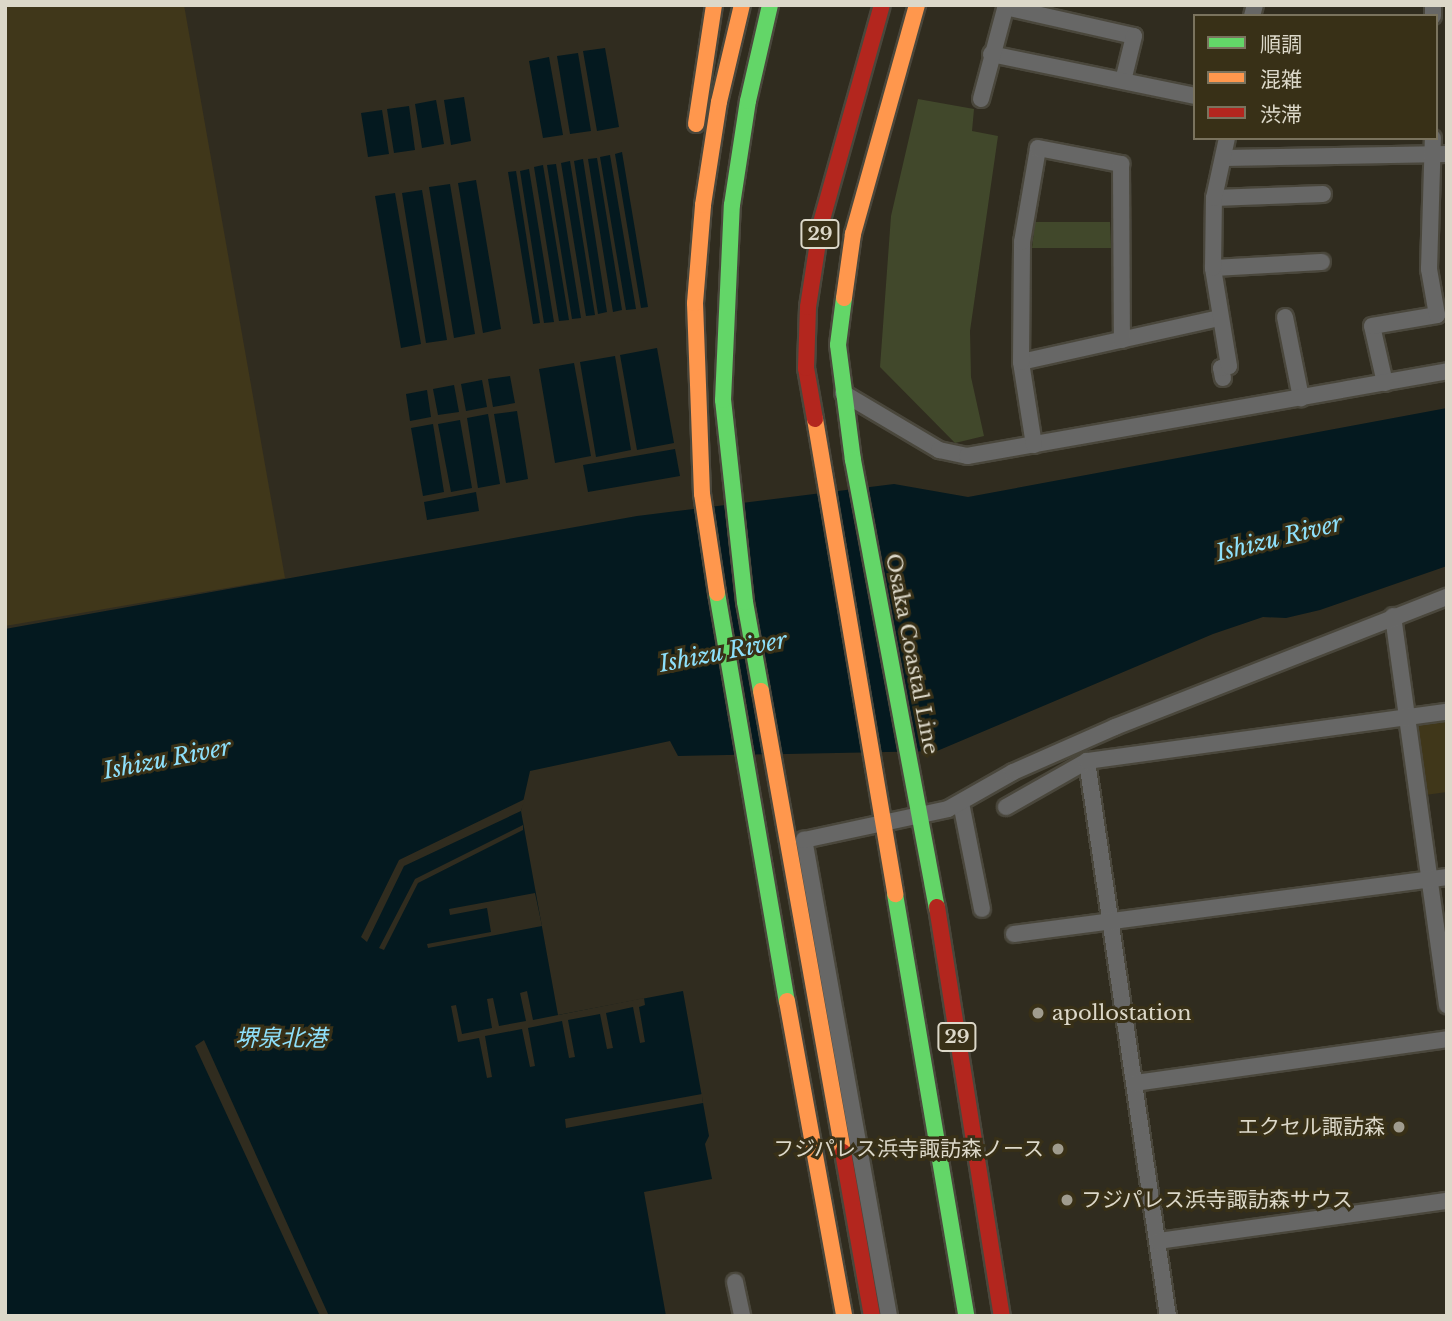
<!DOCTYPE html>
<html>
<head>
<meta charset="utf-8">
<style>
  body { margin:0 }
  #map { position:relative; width:1452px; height:1321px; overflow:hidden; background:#302c1f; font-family:"Libre Baskerville","Noto Sans JP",serif }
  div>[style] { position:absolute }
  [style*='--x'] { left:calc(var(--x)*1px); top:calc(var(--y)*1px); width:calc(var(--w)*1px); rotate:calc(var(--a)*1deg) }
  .built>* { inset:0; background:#40371a }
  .green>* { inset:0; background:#41482b }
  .water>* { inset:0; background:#04191f }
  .pier>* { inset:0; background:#302c1f }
  .roads { filter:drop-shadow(2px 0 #4a473c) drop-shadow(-2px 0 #4a473c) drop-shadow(0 2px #4a473c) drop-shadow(0 -2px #4a473c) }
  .street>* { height:16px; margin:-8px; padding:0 8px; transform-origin:8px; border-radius:8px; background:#676766 }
  .fast>* { height:16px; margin:-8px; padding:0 8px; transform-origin:8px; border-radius:8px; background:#63d668 }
  .slow>* { height:16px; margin:-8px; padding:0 8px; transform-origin:8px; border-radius:8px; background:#ff974d }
  .jam>* { height:16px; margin:-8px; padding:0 8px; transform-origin:8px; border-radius:8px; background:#b3261e }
  .dots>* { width:19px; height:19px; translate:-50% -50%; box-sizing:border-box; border:4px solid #383017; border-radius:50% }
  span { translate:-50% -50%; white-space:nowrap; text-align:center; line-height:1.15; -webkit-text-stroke:6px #383017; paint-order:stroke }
  .shield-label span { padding:2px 5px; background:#383017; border:2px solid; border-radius:5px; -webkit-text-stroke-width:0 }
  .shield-label { font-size:19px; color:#dcd8c9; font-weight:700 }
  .street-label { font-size:21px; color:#dcd8c9 }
  .poi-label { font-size:21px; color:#dcd8c9 }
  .left { translate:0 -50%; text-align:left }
  .right { translate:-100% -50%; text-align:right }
  .water-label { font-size:23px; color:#8ee0fb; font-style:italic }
  .frame { position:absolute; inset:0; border:7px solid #dcd8c9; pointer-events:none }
  .legend { position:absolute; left:1193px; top:14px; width:245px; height:126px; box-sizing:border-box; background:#383017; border:2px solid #7a735e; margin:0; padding:9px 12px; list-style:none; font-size:21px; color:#dcd8c9 }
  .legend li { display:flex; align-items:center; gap:14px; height:35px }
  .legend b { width:35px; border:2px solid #7a735e }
</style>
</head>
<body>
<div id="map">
  <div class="built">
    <i style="clip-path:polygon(5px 5px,184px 5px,285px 578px,5px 626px)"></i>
    <i style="clip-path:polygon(1447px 720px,1447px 792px,1425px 795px,1417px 729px,1421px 724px)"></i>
  </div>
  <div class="green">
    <i style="clip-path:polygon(918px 99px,974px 109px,972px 131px,998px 136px,970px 331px,971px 377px,984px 436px,955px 443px,880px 367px,891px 216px)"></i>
    <i style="clip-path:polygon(1035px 222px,1110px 222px,1111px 248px,1032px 248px)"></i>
  </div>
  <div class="water">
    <i style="clip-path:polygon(605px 48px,619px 127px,597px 131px,583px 51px)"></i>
    <i style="clip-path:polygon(578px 53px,591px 131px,570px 134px,557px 56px)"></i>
    <i style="clip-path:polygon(549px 57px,563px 135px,543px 138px,529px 61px)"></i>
    <i style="clip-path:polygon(464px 97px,471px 141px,451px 145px,444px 100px)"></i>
    <i style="clip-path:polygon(436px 100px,444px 144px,422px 148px,415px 104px)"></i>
    <i style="clip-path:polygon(409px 106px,415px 150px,394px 153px,387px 109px)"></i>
    <i style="clip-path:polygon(382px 110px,389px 154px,368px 157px,361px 113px)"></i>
    <i style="clip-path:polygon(622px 152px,648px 307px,641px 308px,615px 154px)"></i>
    <i style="clip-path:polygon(610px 155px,636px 309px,626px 310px,600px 157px)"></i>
    <i style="clip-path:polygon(597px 158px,622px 310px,613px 312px,588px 159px)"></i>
    <i style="clip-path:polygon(583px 159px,607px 312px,598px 314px,574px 161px)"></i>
    <i style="clip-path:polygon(570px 161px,595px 315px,586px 316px,561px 163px)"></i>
    <i style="clip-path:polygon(556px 164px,581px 318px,572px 319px,547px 165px)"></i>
    <i style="clip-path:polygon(543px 165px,569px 320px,559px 321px,534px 167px)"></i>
    <i style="clip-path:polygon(529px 169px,554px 322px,544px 323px,520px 171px)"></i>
    <i style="clip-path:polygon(516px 171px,540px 323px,533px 324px,508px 172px)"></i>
    <i style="clip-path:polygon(476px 180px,501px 329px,483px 333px,458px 183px)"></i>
    <i style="clip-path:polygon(450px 184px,475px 334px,454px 338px,429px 187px)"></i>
    <i style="clip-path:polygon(422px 190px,447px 340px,426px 343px,402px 193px)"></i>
    <i style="clip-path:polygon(395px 193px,421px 344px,401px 348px,375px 196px)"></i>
    <i style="clip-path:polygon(657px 348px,674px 443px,637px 450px,620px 355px)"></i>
    <i style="clip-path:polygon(615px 356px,631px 450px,596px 457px,580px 362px)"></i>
    <i style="clip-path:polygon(574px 363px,591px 456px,555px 463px,539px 369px)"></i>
    <i style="clip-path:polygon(510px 376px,515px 403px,493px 407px,488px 379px)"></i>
    <i style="clip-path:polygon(482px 380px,487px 407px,466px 411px,461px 384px)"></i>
    <i style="clip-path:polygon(454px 385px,459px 412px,438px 415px,433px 389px)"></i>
    <i style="clip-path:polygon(427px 390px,431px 417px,410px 421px,406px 394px)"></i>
    <i style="clip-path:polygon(1447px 408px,1447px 566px,1320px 610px,1286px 618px,1263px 617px,1213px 634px,937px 751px,678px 756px,670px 741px,530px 771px,521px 811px,558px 1015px,683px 991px,709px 1136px,705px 1144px,712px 1179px,644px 1192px,666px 1316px,5px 1316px,5px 629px,637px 516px,894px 484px,968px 497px)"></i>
    <i style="clip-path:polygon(517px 411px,528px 479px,506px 483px,494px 414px)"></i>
    <i style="clip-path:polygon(488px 414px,500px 484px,478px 488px,467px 418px)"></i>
    <i style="clip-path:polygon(460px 420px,472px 488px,451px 492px,438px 424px)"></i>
    <i style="clip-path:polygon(433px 424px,444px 492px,423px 496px,411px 428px)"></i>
    <i style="clip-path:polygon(675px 449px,680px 476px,588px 492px,583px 465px)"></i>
    <i style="clip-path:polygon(476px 492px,479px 511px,427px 520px,424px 502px)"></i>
  </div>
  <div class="pier">
    <i style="clip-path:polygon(525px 799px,521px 811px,404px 866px,367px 942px,361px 937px,399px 860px)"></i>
    <i style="clip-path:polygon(523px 825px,523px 830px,418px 883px,384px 950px,379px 948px,415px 879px)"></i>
    <i style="clip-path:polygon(535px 893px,542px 926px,428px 948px,427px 944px,491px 932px,487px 908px,450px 915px,449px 909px)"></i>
    <i style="clip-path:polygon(527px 991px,533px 1020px,644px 998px,645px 1005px,639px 1007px,645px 1042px,640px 1043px,633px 1007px,606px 1013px,613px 1048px,607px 1049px,600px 1014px,568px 1020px,575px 1057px,569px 1058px,562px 1021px,528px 1028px,535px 1066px,530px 1067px,522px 1029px,485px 1036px,492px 1077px,487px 1078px,479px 1038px,458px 1042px,451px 1006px,456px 1005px,462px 1034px,492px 1028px,487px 999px,493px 998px,499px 1026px,526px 1021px,520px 993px)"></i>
    <i style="clip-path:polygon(204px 1040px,329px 1316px,320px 1316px,195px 1046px)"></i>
    <i style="clip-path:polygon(702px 1094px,703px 1103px,566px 1128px,565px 1119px)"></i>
  </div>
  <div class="roads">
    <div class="street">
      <i style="--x:1005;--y:7;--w:132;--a:12.7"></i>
      <i style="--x:1134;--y:36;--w:46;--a:103.7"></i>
      <i style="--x:1252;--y:16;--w:11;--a:-75"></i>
      <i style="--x:1433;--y:16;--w:11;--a:-90"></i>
      <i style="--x:991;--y:54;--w:208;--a:11.6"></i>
      <i style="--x:981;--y:99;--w:97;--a:-75.1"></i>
      <i style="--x:1224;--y:158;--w:223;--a:-1"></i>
      <i style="--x:1214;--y:198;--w:109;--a:-2.1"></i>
      <i style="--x:1213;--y:268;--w:109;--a:-3.2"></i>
      <i style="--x:1285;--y:317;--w:83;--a:78.8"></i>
      <i style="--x:1021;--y:362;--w:203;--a:-12.5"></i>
      <i style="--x:1223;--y:378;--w:10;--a:-101"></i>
      <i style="--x:1221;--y:368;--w:8;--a:-14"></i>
      <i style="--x:1229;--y:366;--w:99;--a:-99.3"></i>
      <i style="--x:1213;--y:268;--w:70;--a:-89.2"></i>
      <i style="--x:1214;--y:198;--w:61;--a:-77.8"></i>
      <i style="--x:1385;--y:383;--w:58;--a:-102.8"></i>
      <i style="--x:1372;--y:326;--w:66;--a:-9.6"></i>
      <i style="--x:1437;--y:315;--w:47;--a:-99.9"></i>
      <i style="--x:1429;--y:269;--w:131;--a:-88.3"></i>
      <i style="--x:843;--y:393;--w:112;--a:30.7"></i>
      <i style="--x:939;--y:450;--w:29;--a:12"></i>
      <i style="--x:967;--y:456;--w:487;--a:-10"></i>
      <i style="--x:1034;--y:445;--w:84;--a:-98.9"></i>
      <i style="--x:1021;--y:362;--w:120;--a:-89.5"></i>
      <i style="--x:1022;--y:242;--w:95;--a:-80.3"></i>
      <i style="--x:1038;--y:148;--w:85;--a:10.9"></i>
      <i style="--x:1121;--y:164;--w:176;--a:89.7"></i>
      <i style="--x:1393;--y:616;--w:393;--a:82.1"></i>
      <i style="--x:1087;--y:761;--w:561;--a:81.7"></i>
      <i style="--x:961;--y:803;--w:108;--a:78.8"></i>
      <i style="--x:1006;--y:807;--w:93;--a:-29.6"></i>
      <i style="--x:1087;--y:761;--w:363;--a:-7.8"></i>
      <i style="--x:1014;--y:934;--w:437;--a:-7.5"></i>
      <i style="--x:1135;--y:1083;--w:315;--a:-8"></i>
      <i style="--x:1158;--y:1241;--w:292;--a:-7.9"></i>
      <i style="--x:735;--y:1282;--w:35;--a:78"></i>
      <i style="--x:889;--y:1316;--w:484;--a:-100.1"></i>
      <i style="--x:804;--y:840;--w:147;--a:-12.1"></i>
      <i style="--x:948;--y:809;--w:75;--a:-29.6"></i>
      <i style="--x:1013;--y:772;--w:111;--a:-23.8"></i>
      <i style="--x:1115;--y:727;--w:357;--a:-21.4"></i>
    </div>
    <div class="fast">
      <i style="--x:844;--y:298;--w:47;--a:97.3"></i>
      <i style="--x:838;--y:345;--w:116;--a:82.6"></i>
      <i style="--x:853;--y:460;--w:455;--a:79.4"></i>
      <i style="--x:717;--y:593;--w:414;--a:80.3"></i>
      <i style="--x:761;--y:691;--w:90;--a:-100.2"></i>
      <i style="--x:745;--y:602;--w:203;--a:-96.2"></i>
      <i style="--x:723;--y:400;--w:195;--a:-87.4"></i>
      <i style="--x:732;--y:205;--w:105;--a:-81.3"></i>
      <i style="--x:748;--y:101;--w:98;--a:-77.1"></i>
      <i style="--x:895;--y:894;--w:428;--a:80.4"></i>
    </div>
    <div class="slow">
      <i style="--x:696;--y:124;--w:120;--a:-81.4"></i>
      <i style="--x:844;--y:298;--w:65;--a:-82"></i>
      <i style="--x:853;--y:234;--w:238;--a:-74.4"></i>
      <i style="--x:815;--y:419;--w:482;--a:80.4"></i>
      <i style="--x:717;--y:593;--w:100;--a:-98.6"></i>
      <i style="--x:702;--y:494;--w:191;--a:-92.1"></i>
      <i style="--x:695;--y:303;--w:98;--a:-85.3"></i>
      <i style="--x:703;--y:205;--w:104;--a:-81.2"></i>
      <i style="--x:719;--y:102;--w:100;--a:-76.7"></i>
      <i style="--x:761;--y:691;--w:468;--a:79.9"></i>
      <i style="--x:787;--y:1001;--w:320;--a:79.7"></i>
    </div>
    <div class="jam">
      <i style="--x:815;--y:419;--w:52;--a:-100"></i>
      <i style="--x:806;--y:368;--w:61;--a:-88.1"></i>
      <i style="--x:808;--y:307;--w:85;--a:-81.2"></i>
      <i style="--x:821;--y:223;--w:226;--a:-74.4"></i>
      <i style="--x:937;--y:907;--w:414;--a:81"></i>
      <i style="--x:843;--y:1152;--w:167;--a:80"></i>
    </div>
  </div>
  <div class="dots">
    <i style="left:1038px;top:1013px;background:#a09c8e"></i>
    <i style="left:1399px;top:1127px;background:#a09c8e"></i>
    <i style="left:1058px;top:1149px;background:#a09c8e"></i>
    <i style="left:1067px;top:1200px;background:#a09c8e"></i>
  </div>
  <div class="shield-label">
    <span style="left:820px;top:234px">29</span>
    <span style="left:957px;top:1037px">29</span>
  </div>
  <div class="street-label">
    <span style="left:912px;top:654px;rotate:79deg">Osaka Coastal Line</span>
  </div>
  <div class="poi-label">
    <span class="left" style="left:1052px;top:1013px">apollostation</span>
    <span class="right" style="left:1385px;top:1127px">エクセル諏訪森</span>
    <span class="right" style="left:1044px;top:1149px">フジパレス浜寺諏訪森ノース</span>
    <span class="left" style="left:1081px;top:1200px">フジパレス浜寺諏訪森サウス</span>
  </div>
  <div class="water-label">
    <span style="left:1279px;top:538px;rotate:-14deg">Ishizu River</span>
    <span style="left:723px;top:652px;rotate:-11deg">Ishizu River</span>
    <span style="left:167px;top:759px;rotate:-11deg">Ishizu River</span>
    <span style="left:281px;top:1038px">堺泉北港</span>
  </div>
  <div class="frame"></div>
  <ul class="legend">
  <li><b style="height:9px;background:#63d668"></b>順調</li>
  <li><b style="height:9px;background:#ff974d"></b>混雑</li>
  <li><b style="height:9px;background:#b3261e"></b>渋滞</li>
  </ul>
</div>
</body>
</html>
